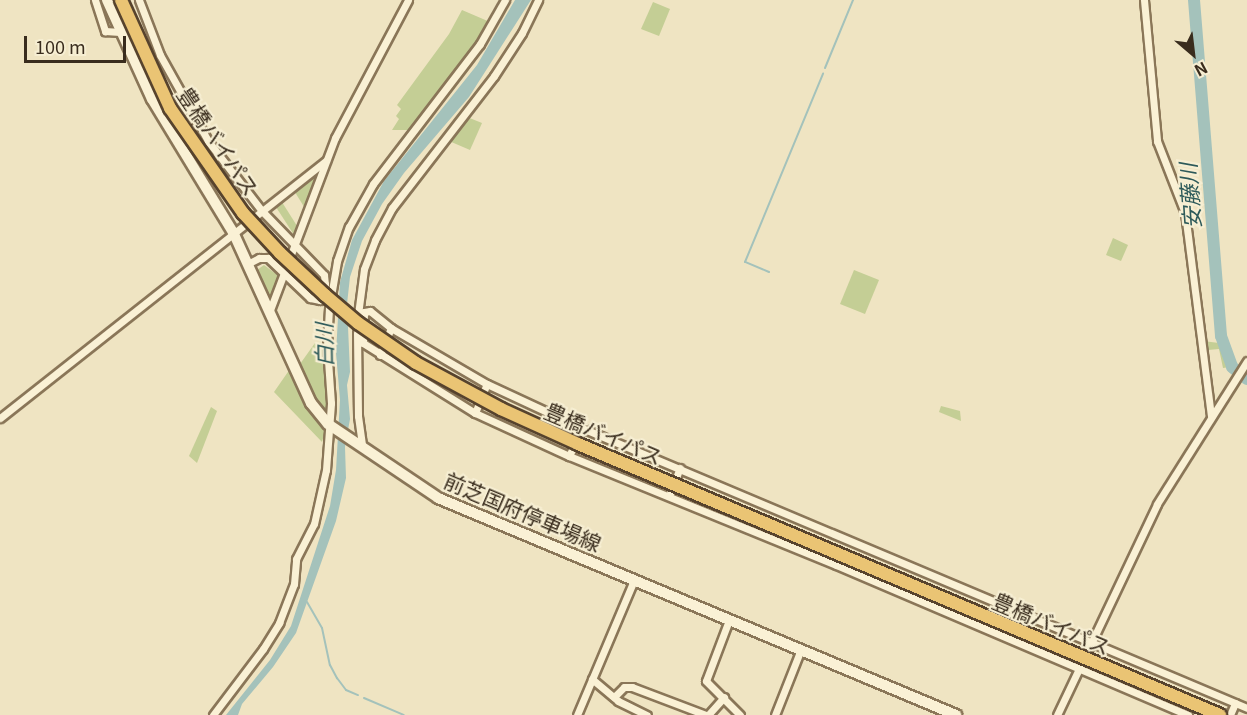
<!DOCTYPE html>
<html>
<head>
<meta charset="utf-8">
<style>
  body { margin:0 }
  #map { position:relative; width:1247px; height:715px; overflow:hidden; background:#efe4c2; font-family:Georgia,"Noto Sans JP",serif }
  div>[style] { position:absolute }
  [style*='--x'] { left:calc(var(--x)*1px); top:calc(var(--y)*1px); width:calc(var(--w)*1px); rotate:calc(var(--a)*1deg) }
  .green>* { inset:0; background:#c4ce95 }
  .water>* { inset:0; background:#a4c2bb }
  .stream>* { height:2px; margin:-1px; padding:0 1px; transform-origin:1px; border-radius:1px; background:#a4c2bb }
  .river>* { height:12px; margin:-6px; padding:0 6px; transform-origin:6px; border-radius:6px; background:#a4c2bb }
  .roads { filter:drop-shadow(2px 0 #8a7658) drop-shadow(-2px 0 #8a7658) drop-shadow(0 2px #8a7658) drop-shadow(0 -2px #8a7658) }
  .minor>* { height:7px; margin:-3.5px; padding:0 3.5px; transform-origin:3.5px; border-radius:3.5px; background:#faf1d5 }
  .secondary>* { height:10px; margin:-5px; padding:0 5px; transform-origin:5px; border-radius:5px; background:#faf1d5 }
  .bridges { filter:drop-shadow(2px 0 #57432d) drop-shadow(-2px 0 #57432d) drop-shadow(0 2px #57432d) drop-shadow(0 -2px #57432d) }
  .trunk-bridge>* { height:12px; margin:-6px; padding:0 6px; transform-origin:6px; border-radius:6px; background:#eac474 }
  span { translate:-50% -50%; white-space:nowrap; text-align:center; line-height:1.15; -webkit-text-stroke:4.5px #f6eed2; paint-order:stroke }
  .street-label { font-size:21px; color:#392c1d }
  .water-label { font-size:22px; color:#2c5959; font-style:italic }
  .north { position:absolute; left:1163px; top:24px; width:60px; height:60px; -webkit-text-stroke:4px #f6eed2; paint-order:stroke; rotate:152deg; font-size:16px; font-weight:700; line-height:24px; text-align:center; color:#392c1d }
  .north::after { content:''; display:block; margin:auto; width:21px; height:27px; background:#392c1d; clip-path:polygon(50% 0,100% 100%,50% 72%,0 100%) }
  .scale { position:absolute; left:24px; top:36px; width:102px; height:27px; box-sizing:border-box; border:3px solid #392c1d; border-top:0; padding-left:8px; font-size:18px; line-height:21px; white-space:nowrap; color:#392c1d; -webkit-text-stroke:4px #f6eed2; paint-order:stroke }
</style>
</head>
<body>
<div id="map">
  <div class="green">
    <i style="clip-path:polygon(653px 2px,670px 9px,659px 36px,641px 29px)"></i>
    <i style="clip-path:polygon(462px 10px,490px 22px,469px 55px,411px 130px,392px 130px,399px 119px,396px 116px,401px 109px,397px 105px,449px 34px)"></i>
    <i style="clip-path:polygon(467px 117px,482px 123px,470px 150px,449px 141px)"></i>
    <i style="clip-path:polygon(321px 167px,306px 210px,293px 189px)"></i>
    <i style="clip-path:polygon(280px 199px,299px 229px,296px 238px,274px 204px)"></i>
    <i style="clip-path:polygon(1113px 238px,1128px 245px,1121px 261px,1106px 255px)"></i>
    <i style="clip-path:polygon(264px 265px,280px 277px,271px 301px,257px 270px)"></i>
    <i style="clip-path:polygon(854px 270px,879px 280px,865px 314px,840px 304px)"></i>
    <i style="clip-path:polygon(1203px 341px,1219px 343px,1231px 367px,1223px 368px,1219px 349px,1208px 350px)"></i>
    <i style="clip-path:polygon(315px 343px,323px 351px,329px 404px,327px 415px,316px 400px,300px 364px)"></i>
    <i style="clip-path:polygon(290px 369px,312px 414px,326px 428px,322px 442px,274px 392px)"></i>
    <i style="clip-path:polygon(941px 406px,960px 411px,961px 421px,939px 412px)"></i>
    <i style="clip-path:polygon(211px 407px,217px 411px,197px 463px,189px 456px)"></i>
  </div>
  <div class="water">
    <i style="clip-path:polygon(515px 0,531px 0,469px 97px,404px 173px,382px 204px,362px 241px,350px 277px,347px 304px,350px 372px,347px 385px,350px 419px,345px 447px,346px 478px,336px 521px,296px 633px,273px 667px,242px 704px,238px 715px,226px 715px,270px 660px,291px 626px,330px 506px,336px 470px,340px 400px,336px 353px,340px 282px,352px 240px,384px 181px,477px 65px)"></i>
  </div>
  <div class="stream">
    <i style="--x:825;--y:68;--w:74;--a:-67.6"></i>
    <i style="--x:769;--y:272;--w:26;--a:-157"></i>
    <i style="--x:745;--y:262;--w:204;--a:-67.5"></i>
    <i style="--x:307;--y:602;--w:30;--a:60"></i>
    <i style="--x:322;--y:628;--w:38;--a:78"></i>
    <i style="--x:330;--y:665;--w:15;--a:62"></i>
    <i style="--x:337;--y:678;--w:15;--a:53"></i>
    <i style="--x:346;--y:690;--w:13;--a:23"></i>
    <i style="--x:364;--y:698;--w:43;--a:23"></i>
  </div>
  <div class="river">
    <i style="--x:1194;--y:0;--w:337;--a:85.4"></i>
    <i style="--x:1221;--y:336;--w:33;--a:70"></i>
    <i style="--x:1232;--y:367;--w:19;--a:39"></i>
  </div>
  <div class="roads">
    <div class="minor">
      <i style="--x:95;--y:0;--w:33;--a:72"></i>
      <i style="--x:105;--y:31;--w:15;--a:4"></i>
      <i style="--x:139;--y:0;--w:59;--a:69.1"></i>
      <i style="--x:160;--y:55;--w:98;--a:60.8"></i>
      <i style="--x:208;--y:141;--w:88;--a:52.4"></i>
      <i style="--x:262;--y:211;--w:89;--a:45.9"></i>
      <i style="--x:324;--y:275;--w:9;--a:84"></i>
      <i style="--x:325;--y:284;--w:17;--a:107"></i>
      <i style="--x:320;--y:300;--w:10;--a:-169"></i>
      <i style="--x:310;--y:298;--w:58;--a:-136.4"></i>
      <i style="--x:268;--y:258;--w:9;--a:180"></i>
      <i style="--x:259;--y:258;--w:11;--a:153"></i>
      <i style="--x:1144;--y:0;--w:142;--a:84.7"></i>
      <i style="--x:1157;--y:141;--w:77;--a:68.7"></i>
      <i style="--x:1185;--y:213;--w:205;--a:82.7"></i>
      <i style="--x:270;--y:310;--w:184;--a:-69.3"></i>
      <i style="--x:335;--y:138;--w:156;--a:-62.1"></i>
      <i style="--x:357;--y:322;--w:53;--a:-82.5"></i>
      <i style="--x:364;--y:269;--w:31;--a:-69"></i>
      <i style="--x:375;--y:240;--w:36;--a:-62"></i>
      <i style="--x:392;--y:208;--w:167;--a:-52.3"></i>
      <i style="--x:494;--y:76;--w:51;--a:-56.9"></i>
      <i style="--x:522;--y:33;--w:37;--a:-64"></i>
      <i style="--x:357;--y:333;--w:83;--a:89.3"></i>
      <i style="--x:358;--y:416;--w:30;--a:82"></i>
      <i style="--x:380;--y:355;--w:29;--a:-68"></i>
      <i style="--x:475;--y:413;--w:31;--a:-68"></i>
      <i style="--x:0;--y:418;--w:415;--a:-38.3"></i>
      <i style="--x:569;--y:456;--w:31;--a:-65"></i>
      <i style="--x:669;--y:496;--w:30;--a:-69"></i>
      <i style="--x:729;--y:620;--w:65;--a:110.7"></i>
      <i style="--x:706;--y:681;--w:48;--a:45"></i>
      <i style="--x:592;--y:679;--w:34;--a:40"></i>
      <i style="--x:618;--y:701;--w:32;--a:26"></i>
      <i style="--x:614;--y:697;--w:14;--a:-45"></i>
      <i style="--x:624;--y:687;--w:8;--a:0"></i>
      <i style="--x:632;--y:687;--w:79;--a:20.7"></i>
      <i style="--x:213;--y:715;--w:83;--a:-52.9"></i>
      <i style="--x:263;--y:649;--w:31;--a:-58"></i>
      <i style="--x:279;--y:623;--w:42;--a:-69"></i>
      <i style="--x:294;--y:584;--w:25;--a:-85"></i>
      <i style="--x:296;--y:559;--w:39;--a:-63"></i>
      <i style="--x:314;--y:524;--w:55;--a:-77.5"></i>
      <i style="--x:326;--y:470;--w:67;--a:-85.7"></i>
      <i style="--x:331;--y:403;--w:57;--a:-94"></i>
      <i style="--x:327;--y:346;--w:38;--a:-87"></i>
      <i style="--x:329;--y:308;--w:48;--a:-80.3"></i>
      <i style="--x:337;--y:261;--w:36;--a:-71"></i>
      <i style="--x:349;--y:227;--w:49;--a:-60.8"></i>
      <i style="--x:373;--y:184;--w:176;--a:-52.6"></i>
      <i style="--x:480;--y:44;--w:51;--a:-60.4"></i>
      <i style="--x:577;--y:715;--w:147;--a:-67.1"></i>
      <i style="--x:708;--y:715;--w:24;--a:-48"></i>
      <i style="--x:775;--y:715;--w:71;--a:-68.5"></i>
      <i style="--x:1057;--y:715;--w:233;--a:-64.6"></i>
      <i style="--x:1157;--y:504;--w:169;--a:-57.8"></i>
      <i style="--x:1188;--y:715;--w:383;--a:-156.9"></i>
      <i style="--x:836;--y:565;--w:288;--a:-157.8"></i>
      <i style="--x:569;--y:456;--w:103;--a:-155.4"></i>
      <i style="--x:475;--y:413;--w:132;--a:-148"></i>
      <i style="--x:363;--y:343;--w:31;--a:-88"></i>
      <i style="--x:364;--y:312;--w:6;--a:-9"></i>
      <i style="--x:370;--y:311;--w:27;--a:39"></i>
      <i style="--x:391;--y:328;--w:111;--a:30.3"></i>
      <i style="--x:487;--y:384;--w:105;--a:24.9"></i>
      <i style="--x:582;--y:428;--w:722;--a:22.83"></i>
      <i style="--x:1230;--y:715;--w:13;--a:-67"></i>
    </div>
    <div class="secondary">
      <i style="--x:107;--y:0;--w:109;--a:65.6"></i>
      <i style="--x:152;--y:99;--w:156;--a:58.7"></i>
      <i style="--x:233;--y:232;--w:188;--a:65.5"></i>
      <i style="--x:311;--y:403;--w:27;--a:51"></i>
      <i style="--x:328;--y:424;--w:133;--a:33.9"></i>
      <i style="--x:438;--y:498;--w:562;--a:22.73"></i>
    </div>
  </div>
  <div class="bridges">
    <div class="trunk-bridge">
      <i style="--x:121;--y:0;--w:119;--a:65.6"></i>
      <i style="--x:170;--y:108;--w:128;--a:55.2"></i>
      <i style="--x:243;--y:213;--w:54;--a:47.2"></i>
      <i style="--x:280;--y:253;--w:62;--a:43"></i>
      <i style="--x:325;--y:295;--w:43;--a:40.3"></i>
      <i style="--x:358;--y:323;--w:70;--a:34.6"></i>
      <i style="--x:416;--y:363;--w:97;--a:28.4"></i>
      <i style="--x:501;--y:409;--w:85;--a:24.4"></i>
      <i style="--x:578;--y:444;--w:697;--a:22.89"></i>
    </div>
  </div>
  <div class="street-label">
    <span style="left:219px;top:141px;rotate:56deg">豊橋バイパス</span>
    <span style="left:604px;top:433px;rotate:23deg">豊橋バイパス</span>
    <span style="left:523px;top:511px;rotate:23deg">前芝国府停車場線</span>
    <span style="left:1052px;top:623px;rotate:23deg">豊橋バイパス</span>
  </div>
  <div class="water-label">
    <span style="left:1189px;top:196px;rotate:-94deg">安藤川</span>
    <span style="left:323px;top:345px;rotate:-91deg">白川</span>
  </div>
  <div class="north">N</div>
  <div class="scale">100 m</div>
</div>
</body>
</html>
